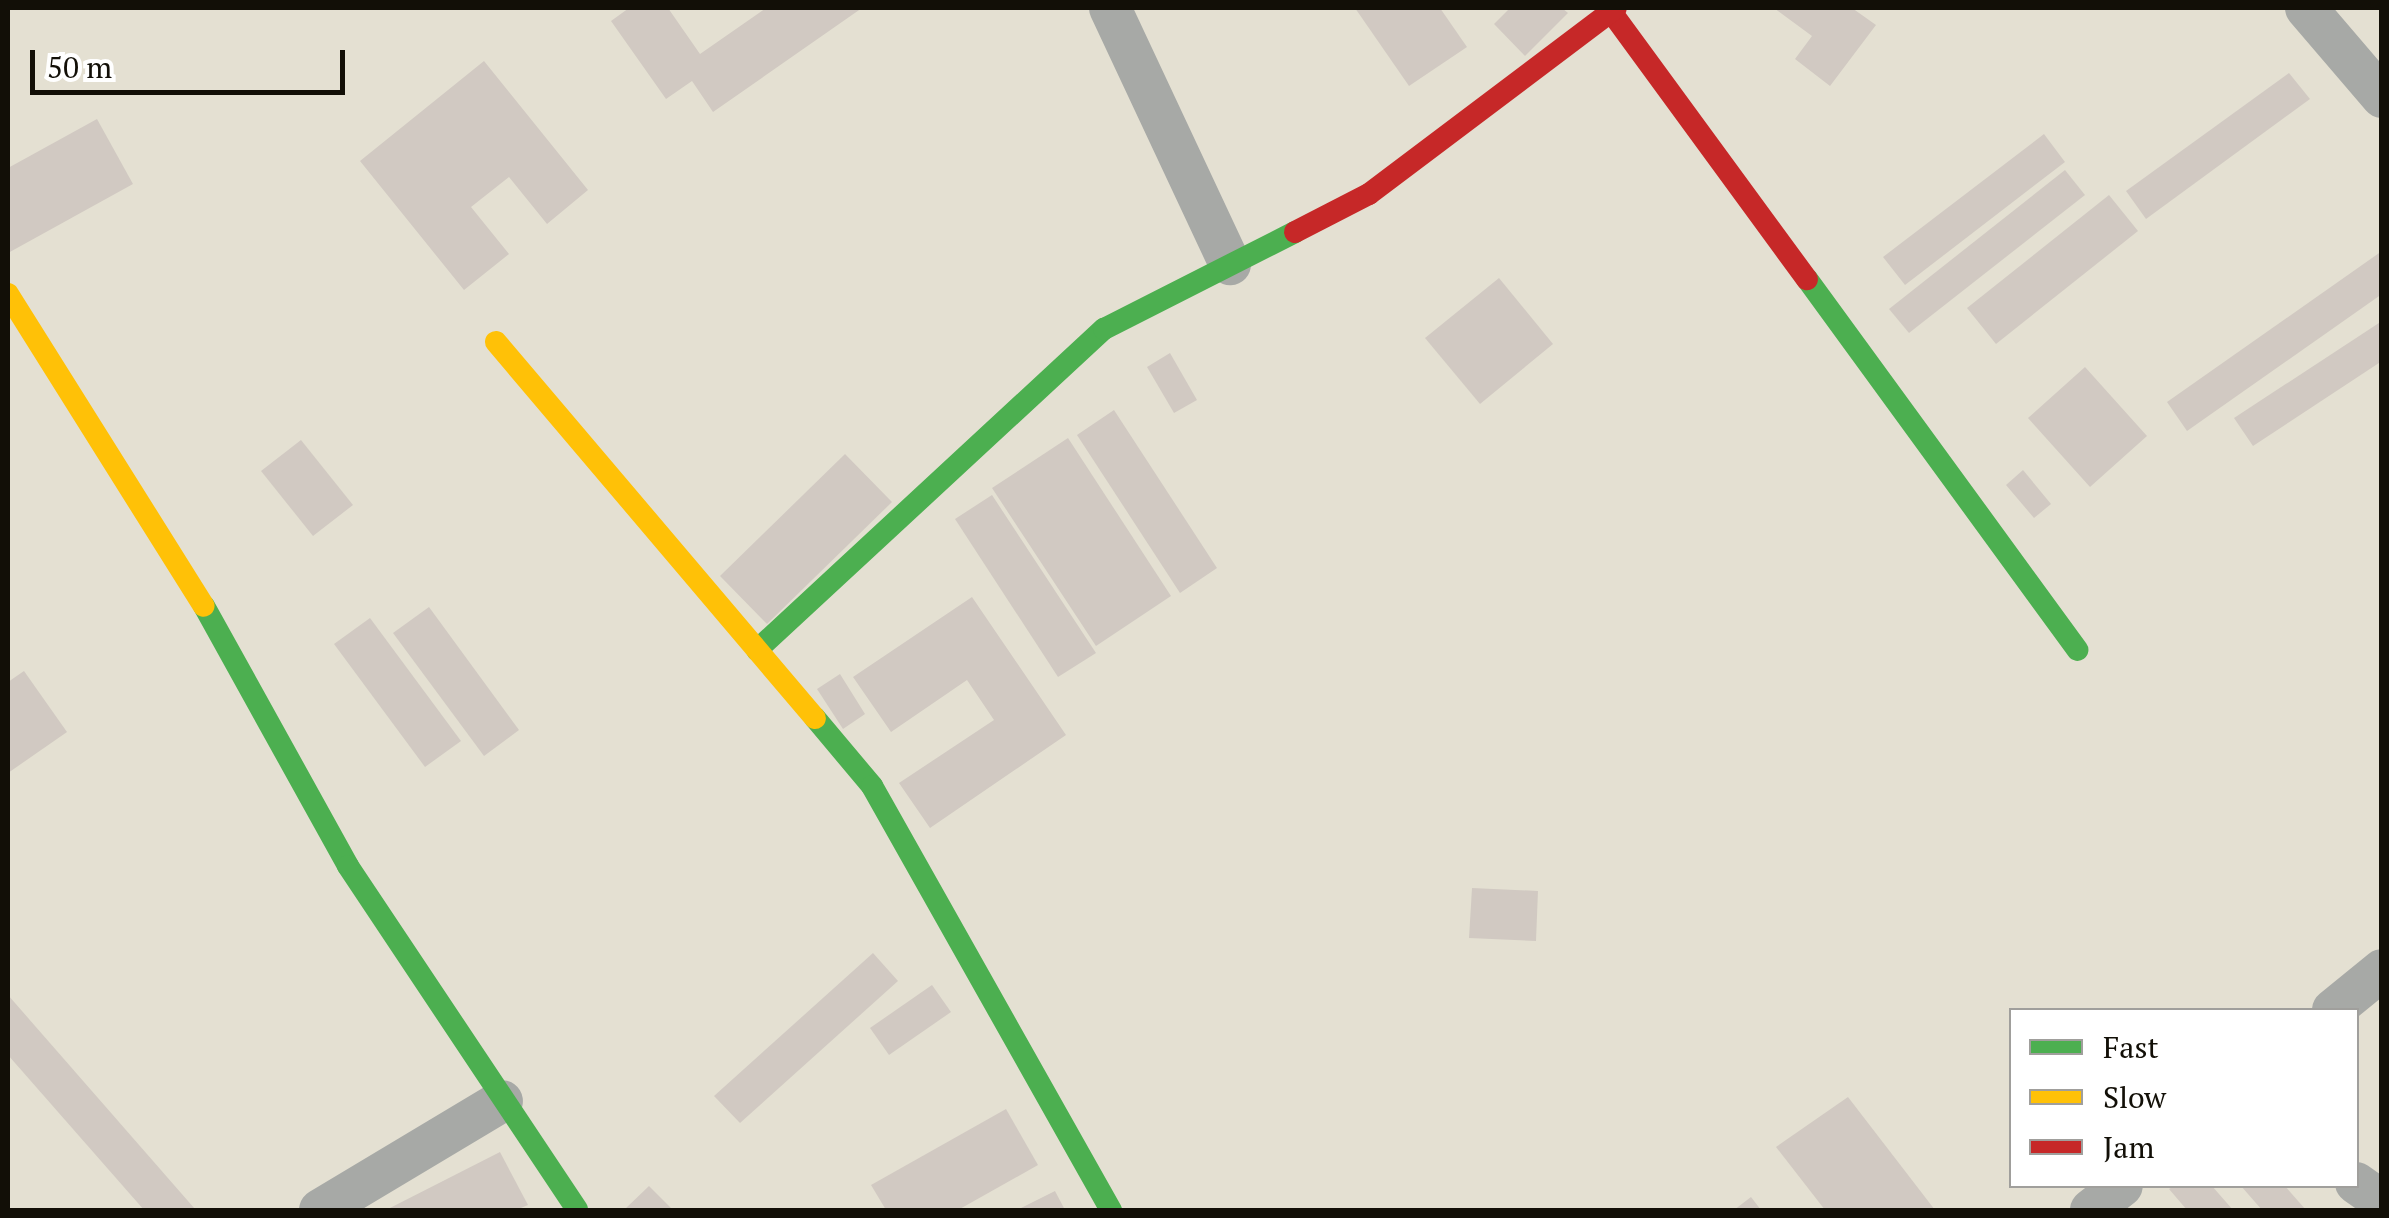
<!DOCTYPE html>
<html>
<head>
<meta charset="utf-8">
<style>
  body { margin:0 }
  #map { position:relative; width:2389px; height:1218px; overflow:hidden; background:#e4e0d2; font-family:"PT Serif",serif }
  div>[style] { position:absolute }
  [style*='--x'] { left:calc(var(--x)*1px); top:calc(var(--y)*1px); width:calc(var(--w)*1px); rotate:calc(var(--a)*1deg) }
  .building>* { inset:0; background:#d1c9c2 }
  .street>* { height:42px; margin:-21px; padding:0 21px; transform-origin:21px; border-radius:21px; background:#a7a9a6 }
  .fast>* { height:22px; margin:-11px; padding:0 11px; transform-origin:11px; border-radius:11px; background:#4caf50 }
  .slow>* { height:22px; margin:-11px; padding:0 11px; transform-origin:11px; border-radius:11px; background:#ffc107 }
  .jam>* { height:22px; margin:-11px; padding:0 11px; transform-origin:11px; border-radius:11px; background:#c62828 }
  span { translate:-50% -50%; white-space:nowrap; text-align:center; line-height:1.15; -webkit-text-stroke:8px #fff; paint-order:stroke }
  .frame { position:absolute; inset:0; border:10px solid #120f07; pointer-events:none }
  .legend { position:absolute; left:2009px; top:1008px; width:350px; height:180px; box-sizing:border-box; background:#fff; border:2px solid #a09f9c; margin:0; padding:12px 18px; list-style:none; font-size:30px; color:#120f07 }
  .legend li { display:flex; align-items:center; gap:20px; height:50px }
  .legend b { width:50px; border:2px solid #a09f9c }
  .scale { position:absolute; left:30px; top:50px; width:315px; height:45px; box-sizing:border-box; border:5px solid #120f07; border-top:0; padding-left:12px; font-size:30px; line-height:35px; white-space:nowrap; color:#120f07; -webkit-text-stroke:8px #fff; paint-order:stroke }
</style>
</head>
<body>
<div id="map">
  <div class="building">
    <i style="clip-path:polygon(629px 8px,668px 8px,700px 54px,766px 8px,862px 8px,713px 112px,692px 81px,666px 99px,611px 21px)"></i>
    <i style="clip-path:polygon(1355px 8px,1440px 8px,1467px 47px,1409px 86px)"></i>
    <i style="clip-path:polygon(1510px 8px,1562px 8px,1568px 13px,1525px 56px,1494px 24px)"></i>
    <i style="clip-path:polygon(1774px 8px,1852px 8px,1876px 25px,1830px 86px,1795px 59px,1812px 36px)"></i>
    <i style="clip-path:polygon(484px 61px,588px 190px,547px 224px,509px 177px,471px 207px,509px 254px,464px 290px,360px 161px)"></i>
    <i style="clip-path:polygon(2289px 73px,2310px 99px,2146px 219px,2126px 191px)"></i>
    <i style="clip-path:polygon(97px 119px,133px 184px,8px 253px,8px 168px)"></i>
    <i style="clip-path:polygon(2044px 134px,2065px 162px,1905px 285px,1883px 257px)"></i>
    <i style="clip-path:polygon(2065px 170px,2085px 195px,1909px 333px,1889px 309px)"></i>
    <i style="clip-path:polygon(2109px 195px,2138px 231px,1996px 344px,1967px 308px)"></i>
    <i style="clip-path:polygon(2382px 251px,2382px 294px,2187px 431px,2167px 402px)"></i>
    <i style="clip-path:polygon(1499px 278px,1553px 344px,1480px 404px,1425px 338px)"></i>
    <i style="clip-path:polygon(2382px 321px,2382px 361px,2253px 446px,2234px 418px)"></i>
    <i style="clip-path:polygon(1170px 353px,1197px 400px,1174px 413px,1147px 367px)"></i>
    <i style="clip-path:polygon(2085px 367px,2147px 436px,2090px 487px,2028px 418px)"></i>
    <i style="clip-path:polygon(1114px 410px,1217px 568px,1180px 593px,1077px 435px)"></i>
    <i style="clip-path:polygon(1068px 438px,1171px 596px,1096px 646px,992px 488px)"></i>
    <i style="clip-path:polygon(301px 440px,353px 505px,313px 536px,261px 471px)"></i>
    <i style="clip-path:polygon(845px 454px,892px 502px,767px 624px,720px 576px)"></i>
    <i style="clip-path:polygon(2023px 470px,2051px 504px,2034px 518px,2006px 485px)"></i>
    <i style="clip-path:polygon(992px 495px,1096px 653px,1058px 677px,955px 519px)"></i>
    <i style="clip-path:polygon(972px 597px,1066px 735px,930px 828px,899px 783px,994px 720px,967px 680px,891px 732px,853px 677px)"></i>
    <i style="clip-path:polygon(429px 607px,519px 730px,484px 756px,393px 633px)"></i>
    <i style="clip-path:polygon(370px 618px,461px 741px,425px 767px,334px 644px)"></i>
    <i style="clip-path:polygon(24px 671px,67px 732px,8px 773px,8px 682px)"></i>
    <i style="clip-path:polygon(840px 674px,865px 714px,843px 729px,817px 689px)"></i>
    <i style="clip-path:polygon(1472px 888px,1538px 891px,1536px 941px,1469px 938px)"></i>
    <i style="clip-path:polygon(873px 953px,898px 981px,740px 1123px,714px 1096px)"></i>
    <i style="clip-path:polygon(932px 985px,951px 1012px,889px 1055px,870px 1028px)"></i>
    <i style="clip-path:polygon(8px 995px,195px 1209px,144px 1210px,8px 1055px)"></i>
    <i style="clip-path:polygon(1848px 1097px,1935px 1210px,1825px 1210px,1776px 1147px)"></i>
    <i style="clip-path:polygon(1006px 1109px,1038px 1165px,958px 1210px,886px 1210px,871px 1185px)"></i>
    <i style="clip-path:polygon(500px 1152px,528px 1205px,516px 1210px,386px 1210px)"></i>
    <i style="clip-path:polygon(649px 1186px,673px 1210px,625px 1209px)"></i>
    <i style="clip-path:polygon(2174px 1186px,2212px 1186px,2233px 1210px,2187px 1210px,2169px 1189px)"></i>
    <i style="clip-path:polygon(2241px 1186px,2285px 1186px,2306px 1210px,2262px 1210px)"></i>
    <i style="clip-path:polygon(1055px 1191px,1065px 1210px,1017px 1210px)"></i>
    <i style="clip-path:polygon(1751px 1197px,1761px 1210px,1734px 1210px)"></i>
  </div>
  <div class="street">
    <i style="--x:1110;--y:8;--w:283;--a:64.9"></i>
    <i style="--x:2306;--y:8;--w:117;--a:49.5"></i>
    <i style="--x:2333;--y:1010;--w:63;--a:-39.2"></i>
    <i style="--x:2356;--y:1183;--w:32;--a:35"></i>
    <i style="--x:320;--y:1210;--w:212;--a:-30.9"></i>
    <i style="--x:2091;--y:1210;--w:39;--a:-38"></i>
  </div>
  <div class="fast">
    <i style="--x:1807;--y:279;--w:459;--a:53.9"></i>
    <i style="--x:204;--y:606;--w:297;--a:61"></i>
    <i style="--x:348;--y:866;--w:413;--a:56.3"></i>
    <i style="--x:757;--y:650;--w:473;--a:-42.8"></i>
    <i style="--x:1104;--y:329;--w:214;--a:-26.9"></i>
    <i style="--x:815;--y:718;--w:89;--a:50"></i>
    <i style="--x:872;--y:786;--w:487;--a:60.6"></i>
  </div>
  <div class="slow">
    <i style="--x:8;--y:294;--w:368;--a:57.9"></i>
    <i style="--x:496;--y:342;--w:493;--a:49.7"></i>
  </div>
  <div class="jam">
    <i style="--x:1612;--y:13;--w:330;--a:53.8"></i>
    <i style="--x:1295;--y:232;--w:83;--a:-27.2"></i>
    <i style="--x:1369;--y:194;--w:309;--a:-37"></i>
  </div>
  <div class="frame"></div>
  <ul class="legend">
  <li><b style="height:12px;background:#4caf50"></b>Fast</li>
  <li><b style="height:12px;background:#ffc107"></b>Slow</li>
  <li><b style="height:12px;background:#c62828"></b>Jam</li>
  </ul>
  <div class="scale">50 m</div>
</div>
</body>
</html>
